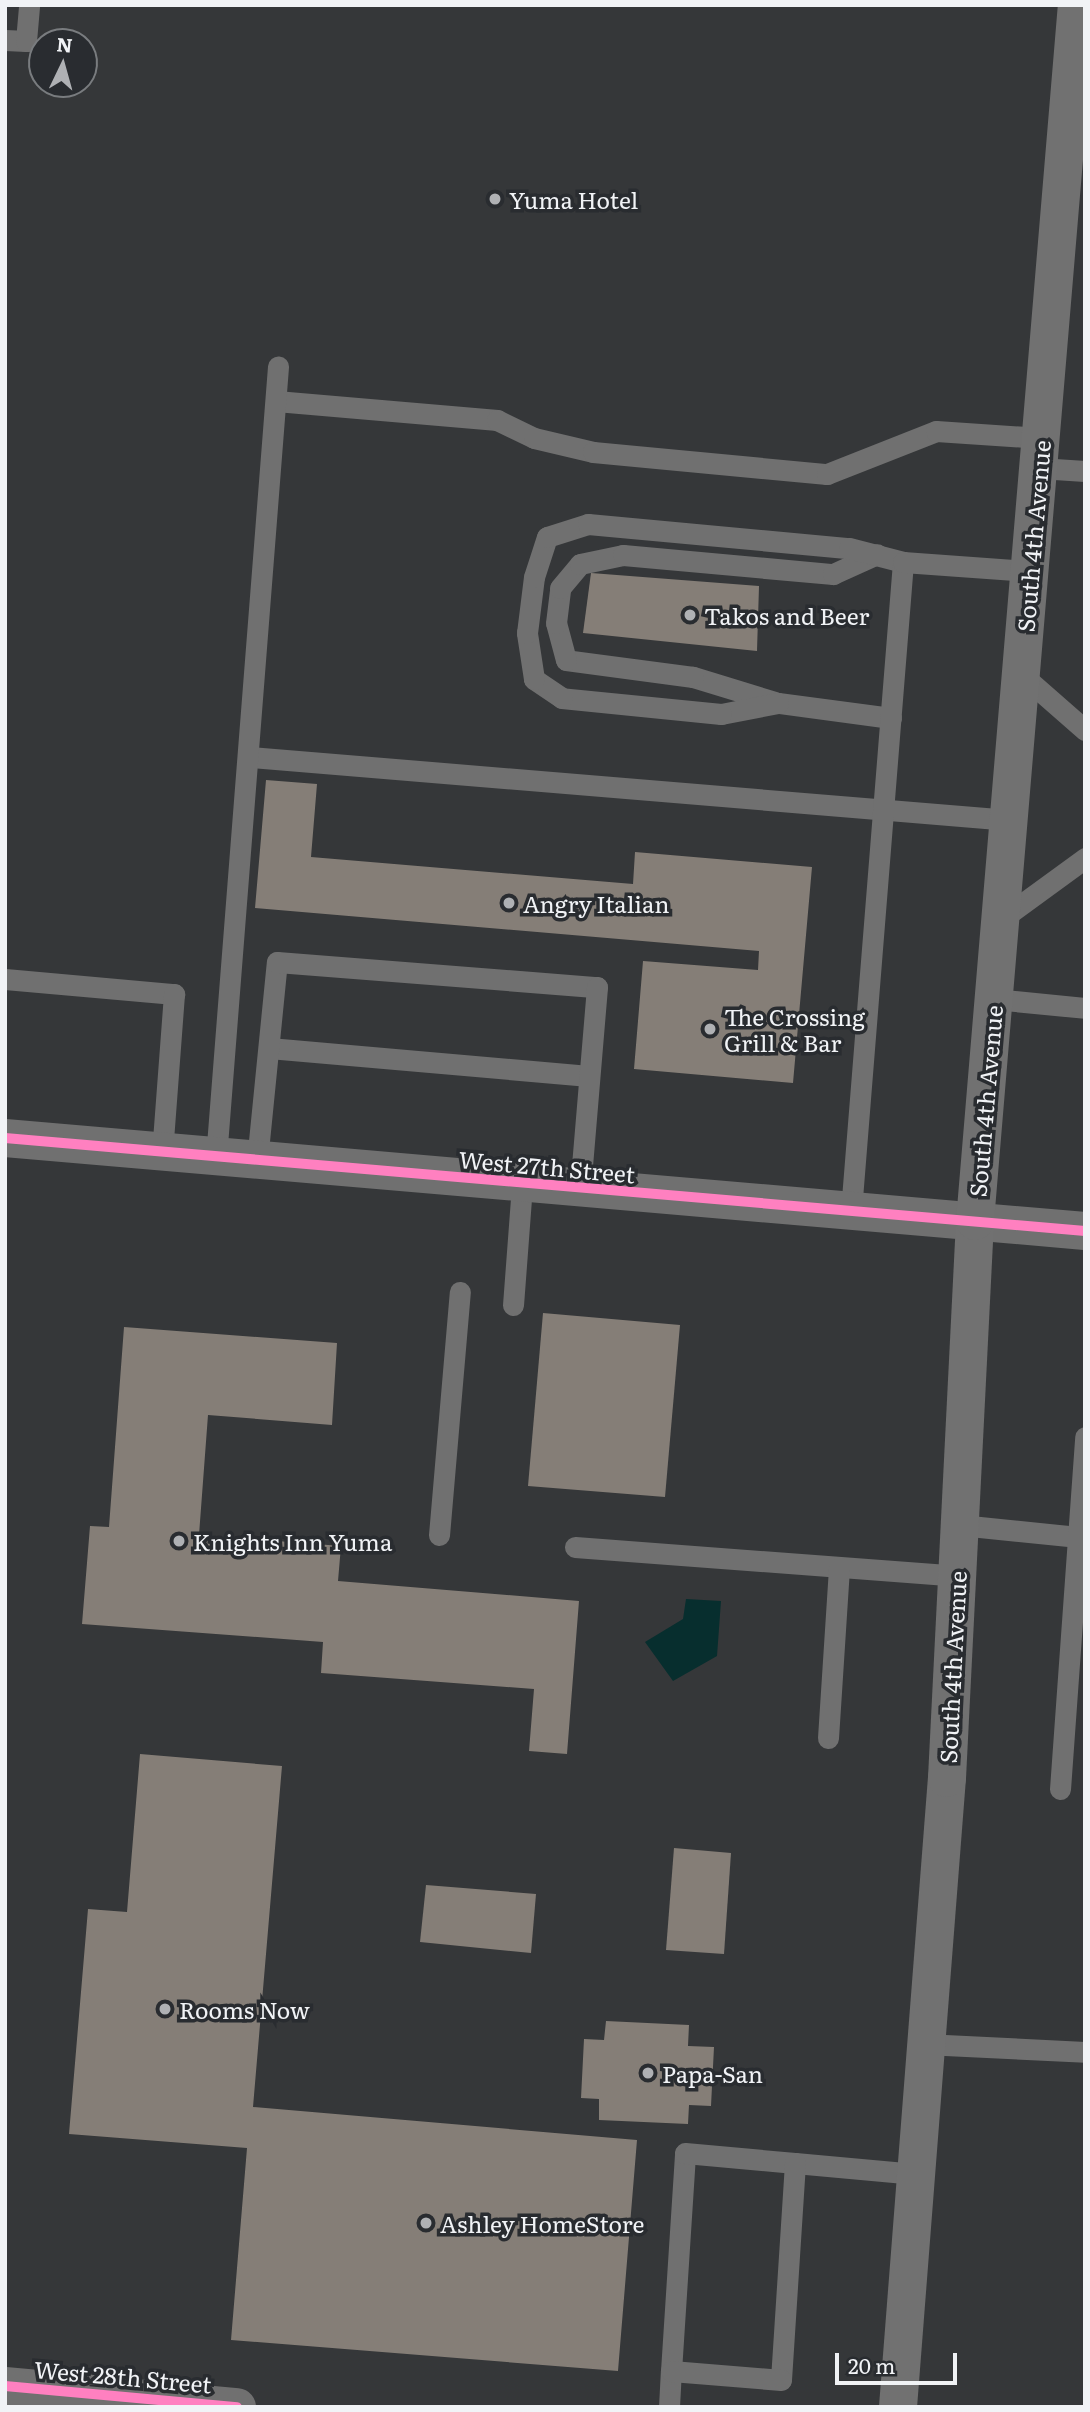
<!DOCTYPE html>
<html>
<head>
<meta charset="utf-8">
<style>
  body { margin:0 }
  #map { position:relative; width:1090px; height:2412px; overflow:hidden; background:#353739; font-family:Literata,serif }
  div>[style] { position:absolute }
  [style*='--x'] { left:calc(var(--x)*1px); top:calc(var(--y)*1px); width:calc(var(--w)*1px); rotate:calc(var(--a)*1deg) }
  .water>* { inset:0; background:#072e2e }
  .building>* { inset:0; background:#857e77 }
  .service>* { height:21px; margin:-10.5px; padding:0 10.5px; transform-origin:10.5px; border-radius:10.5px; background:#707070 }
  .minor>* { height:38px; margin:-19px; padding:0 19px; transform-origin:19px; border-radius:19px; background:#707070 }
  .tertiary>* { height:38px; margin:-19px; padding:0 19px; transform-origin:19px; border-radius:19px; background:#707070 }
  .primary>* { height:38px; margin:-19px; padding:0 19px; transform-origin:19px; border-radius:19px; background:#717171 }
  .cycleway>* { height:10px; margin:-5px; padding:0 5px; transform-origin:5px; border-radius:5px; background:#ff80c0 }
  .dots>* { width:19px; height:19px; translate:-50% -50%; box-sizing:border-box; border:4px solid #292c30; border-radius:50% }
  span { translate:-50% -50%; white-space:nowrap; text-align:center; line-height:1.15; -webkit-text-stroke:7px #292c30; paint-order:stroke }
  .poi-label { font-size:23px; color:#f1f3f6 }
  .left { translate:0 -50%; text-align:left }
  .street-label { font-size:23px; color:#f1f3f6 }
  .frame { position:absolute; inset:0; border:7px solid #f1f3f6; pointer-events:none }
  .north { position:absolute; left:28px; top:28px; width:70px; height:70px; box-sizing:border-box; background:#292c30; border:2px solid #797c7f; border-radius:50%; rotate:5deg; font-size:19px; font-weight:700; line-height:28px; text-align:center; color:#f1f3f6 }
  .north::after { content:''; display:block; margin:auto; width:24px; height:32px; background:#afb1b4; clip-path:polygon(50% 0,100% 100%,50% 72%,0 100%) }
  .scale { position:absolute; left:835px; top:2353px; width:122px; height:32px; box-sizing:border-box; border:4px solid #f1f3f6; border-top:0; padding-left:9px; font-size:21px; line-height:24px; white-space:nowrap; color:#f1f3f6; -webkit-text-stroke:5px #292c30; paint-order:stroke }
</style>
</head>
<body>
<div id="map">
  <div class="water">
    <i style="clip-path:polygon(686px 1599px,721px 1601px,717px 1656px,673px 1681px,645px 1642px,683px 1619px)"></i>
  </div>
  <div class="building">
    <i style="clip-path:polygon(591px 573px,759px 586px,757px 651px,583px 633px)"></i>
    <i style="clip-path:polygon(266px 780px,317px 784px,311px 857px,633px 884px,635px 852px,812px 867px,793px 1083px,634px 1069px,643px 961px,758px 970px,759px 951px,255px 908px)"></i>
    <i style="clip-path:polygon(543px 1313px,680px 1325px,665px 1497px,528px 1486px)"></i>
    <i style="clip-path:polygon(124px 1327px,337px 1343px,332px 1425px,208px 1415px,199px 1535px,341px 1546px,338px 1581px,579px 1601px,567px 1754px,529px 1751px,534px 1689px,321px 1673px,323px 1642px,82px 1624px,90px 1526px,109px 1527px)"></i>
    <i style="clip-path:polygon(140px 1754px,282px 1766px,253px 2107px,637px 2140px,618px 2371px,231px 2340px,247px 2148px,69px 2134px,88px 1909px,127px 1912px)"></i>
    <i style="clip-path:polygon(674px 1848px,731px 1853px,724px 1954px,666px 1950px)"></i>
    <i style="clip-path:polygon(426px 1885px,536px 1894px,531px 1953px,420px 1942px)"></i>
    <i style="clip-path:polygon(606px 2021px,689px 2025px,688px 2046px,714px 2047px,711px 2106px,689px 2105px,688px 2124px,599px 2120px,599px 2099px,581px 2098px,584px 2039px,604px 2040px)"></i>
  </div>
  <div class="service">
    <i style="--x:5;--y:40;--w:21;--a:3"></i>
    <i style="--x:26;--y:41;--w:36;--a:-85"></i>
    <i style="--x:276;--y:401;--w:222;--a:4.9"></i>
    <i style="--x:497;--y:420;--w:41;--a:25.9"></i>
    <i style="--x:534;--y:438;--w:61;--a:13.3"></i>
    <i style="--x:593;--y:452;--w:235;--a:5.4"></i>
    <i style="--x:827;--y:474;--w:117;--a:-21.5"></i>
    <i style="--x:936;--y:431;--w:106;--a:3.8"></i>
    <i style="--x:1039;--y:468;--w:46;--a:3.7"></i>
    <i style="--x:1021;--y:674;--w:85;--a:41.2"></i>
    <i style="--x:775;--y:702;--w:86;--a:-163"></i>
    <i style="--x:693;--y:677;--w:128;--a:-172.4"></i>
    <i style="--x:566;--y:660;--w:38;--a:-105"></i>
    <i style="--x:556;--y:623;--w:35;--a:-83"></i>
    <i style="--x:560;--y:588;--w:31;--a:-50"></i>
    <i style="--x:580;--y:564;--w:44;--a:-11.8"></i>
    <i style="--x:623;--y:555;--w:211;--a:5.2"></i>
    <i style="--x:833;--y:574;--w:48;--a:-24.4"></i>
    <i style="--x:891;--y:718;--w:114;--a:-172.4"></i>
    <i style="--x:778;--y:703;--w:58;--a:169.1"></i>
    <i style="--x:721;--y:714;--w:160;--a:-174.3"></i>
    <i style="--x:562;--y:698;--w:34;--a:-146"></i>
    <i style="--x:534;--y:679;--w:47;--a:-98.7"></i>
    <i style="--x:527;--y:633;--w:56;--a:-82.9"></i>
    <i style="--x:534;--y:577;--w:42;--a:-72"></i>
    <i style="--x:547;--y:537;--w:43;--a:-17.6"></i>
    <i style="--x:588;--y:524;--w:262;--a:5.3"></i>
    <i style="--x:849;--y:548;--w:56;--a:14.5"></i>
    <i style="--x:251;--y:757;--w:761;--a:4.75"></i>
    <i style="--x:1000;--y:920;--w:105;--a:-36.1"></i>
    <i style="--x:5;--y:979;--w:170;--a:5.1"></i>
    <i style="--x:174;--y:994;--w:158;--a:94.3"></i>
    <i style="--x:994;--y:999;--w:91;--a:5.6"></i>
    <i style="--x:269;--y:1048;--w:321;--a:5"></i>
    <i style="--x:216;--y:1158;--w:794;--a:-85.52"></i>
    <i style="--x:257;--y:1161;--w:200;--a:-84.3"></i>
    <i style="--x:277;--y:962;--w:321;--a:4.5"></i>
    <i style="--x:597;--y:987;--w:204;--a:94.8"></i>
    <i style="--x:851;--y:1211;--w:651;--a:-85.42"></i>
    <i style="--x:903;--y:562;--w:127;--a:4.1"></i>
    <i style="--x:513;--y:1305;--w:119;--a:-85.7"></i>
    <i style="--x:960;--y:1525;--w:119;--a:5.8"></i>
    <i style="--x:439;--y:1535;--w:244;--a:-85.1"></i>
    <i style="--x:575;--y:1547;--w:383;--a:4.3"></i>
    <i style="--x:828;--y:1738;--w:171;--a:-86.3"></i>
    <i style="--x:1060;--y:1789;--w:353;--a:-85.9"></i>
    <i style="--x:924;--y:2044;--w:161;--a:2.8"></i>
    <i style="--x:795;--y:2163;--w:121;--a:5.2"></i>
    <i style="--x:669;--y:2407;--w:36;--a:-87"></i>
    <i style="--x:671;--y:2371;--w:218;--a:-86.3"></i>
    <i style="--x:685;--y:2153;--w:110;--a:5.2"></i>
    <i style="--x:795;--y:2163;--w:217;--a:93.7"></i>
    <i style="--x:781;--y:2380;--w:110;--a:-175.3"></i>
  </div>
  <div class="minor">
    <i style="--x:5;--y:1138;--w:1084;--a:4.92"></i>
  </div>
  <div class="tertiary">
    <i style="--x:5;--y:2386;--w:233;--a:5.2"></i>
  </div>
  <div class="primary">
    <i style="--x:898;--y:2407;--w:631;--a:-85.55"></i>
    <i style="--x:947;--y:1778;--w:558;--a:-87.12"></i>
    <i style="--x:975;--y:1221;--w:1220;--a:-85.21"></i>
  </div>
  <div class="cycleway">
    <i style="--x:5;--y:1138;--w:1084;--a:4.92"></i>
    <i style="--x:5;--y:2386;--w:233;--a:5.2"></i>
  </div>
  <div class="dots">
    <i style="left:495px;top:199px;background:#afb1b4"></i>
    <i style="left:690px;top:615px;background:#afb1b4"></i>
    <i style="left:509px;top:903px;background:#afb1b4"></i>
    <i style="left:710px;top:1029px;background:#afb1b4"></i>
    <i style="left:179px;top:1541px;background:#afb1b4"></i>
    <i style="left:165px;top:2009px;background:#afb1b4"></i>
    <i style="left:648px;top:2073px;background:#afb1b4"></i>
    <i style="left:426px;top:2223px;background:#afb1b4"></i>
  </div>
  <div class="poi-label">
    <span class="left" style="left:509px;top:199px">Yuma Hotel</span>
    <span class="left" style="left:704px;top:615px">Takos and Beer</span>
    <span class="left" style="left:523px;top:903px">Angry Italian</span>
    <span class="left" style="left:724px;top:1029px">The Crossing<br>Grill &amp; Bar</span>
    <span class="left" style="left:193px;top:1541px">Knights Inn Yuma</span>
    <span class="left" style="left:179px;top:2009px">Rooms Now</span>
    <span class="left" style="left:662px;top:2073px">Papa-San</span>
    <span class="left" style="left:440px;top:2223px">Ashley HomeStore</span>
  </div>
  <div class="street-label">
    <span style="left:1033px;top:536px;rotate:-85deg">South 4th Avenue</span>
    <span style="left:985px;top:1101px;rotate:-85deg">South 4th Avenue</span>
    <span style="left:547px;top:1166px;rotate:5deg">West 27th Street</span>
    <span style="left:952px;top:1667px;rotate:-87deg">South 4th Avenue</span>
    <span style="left:123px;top:2376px;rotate:5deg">West 28th Street</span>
  </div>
  <div class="frame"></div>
  <div class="north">N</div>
  <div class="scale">20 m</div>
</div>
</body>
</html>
